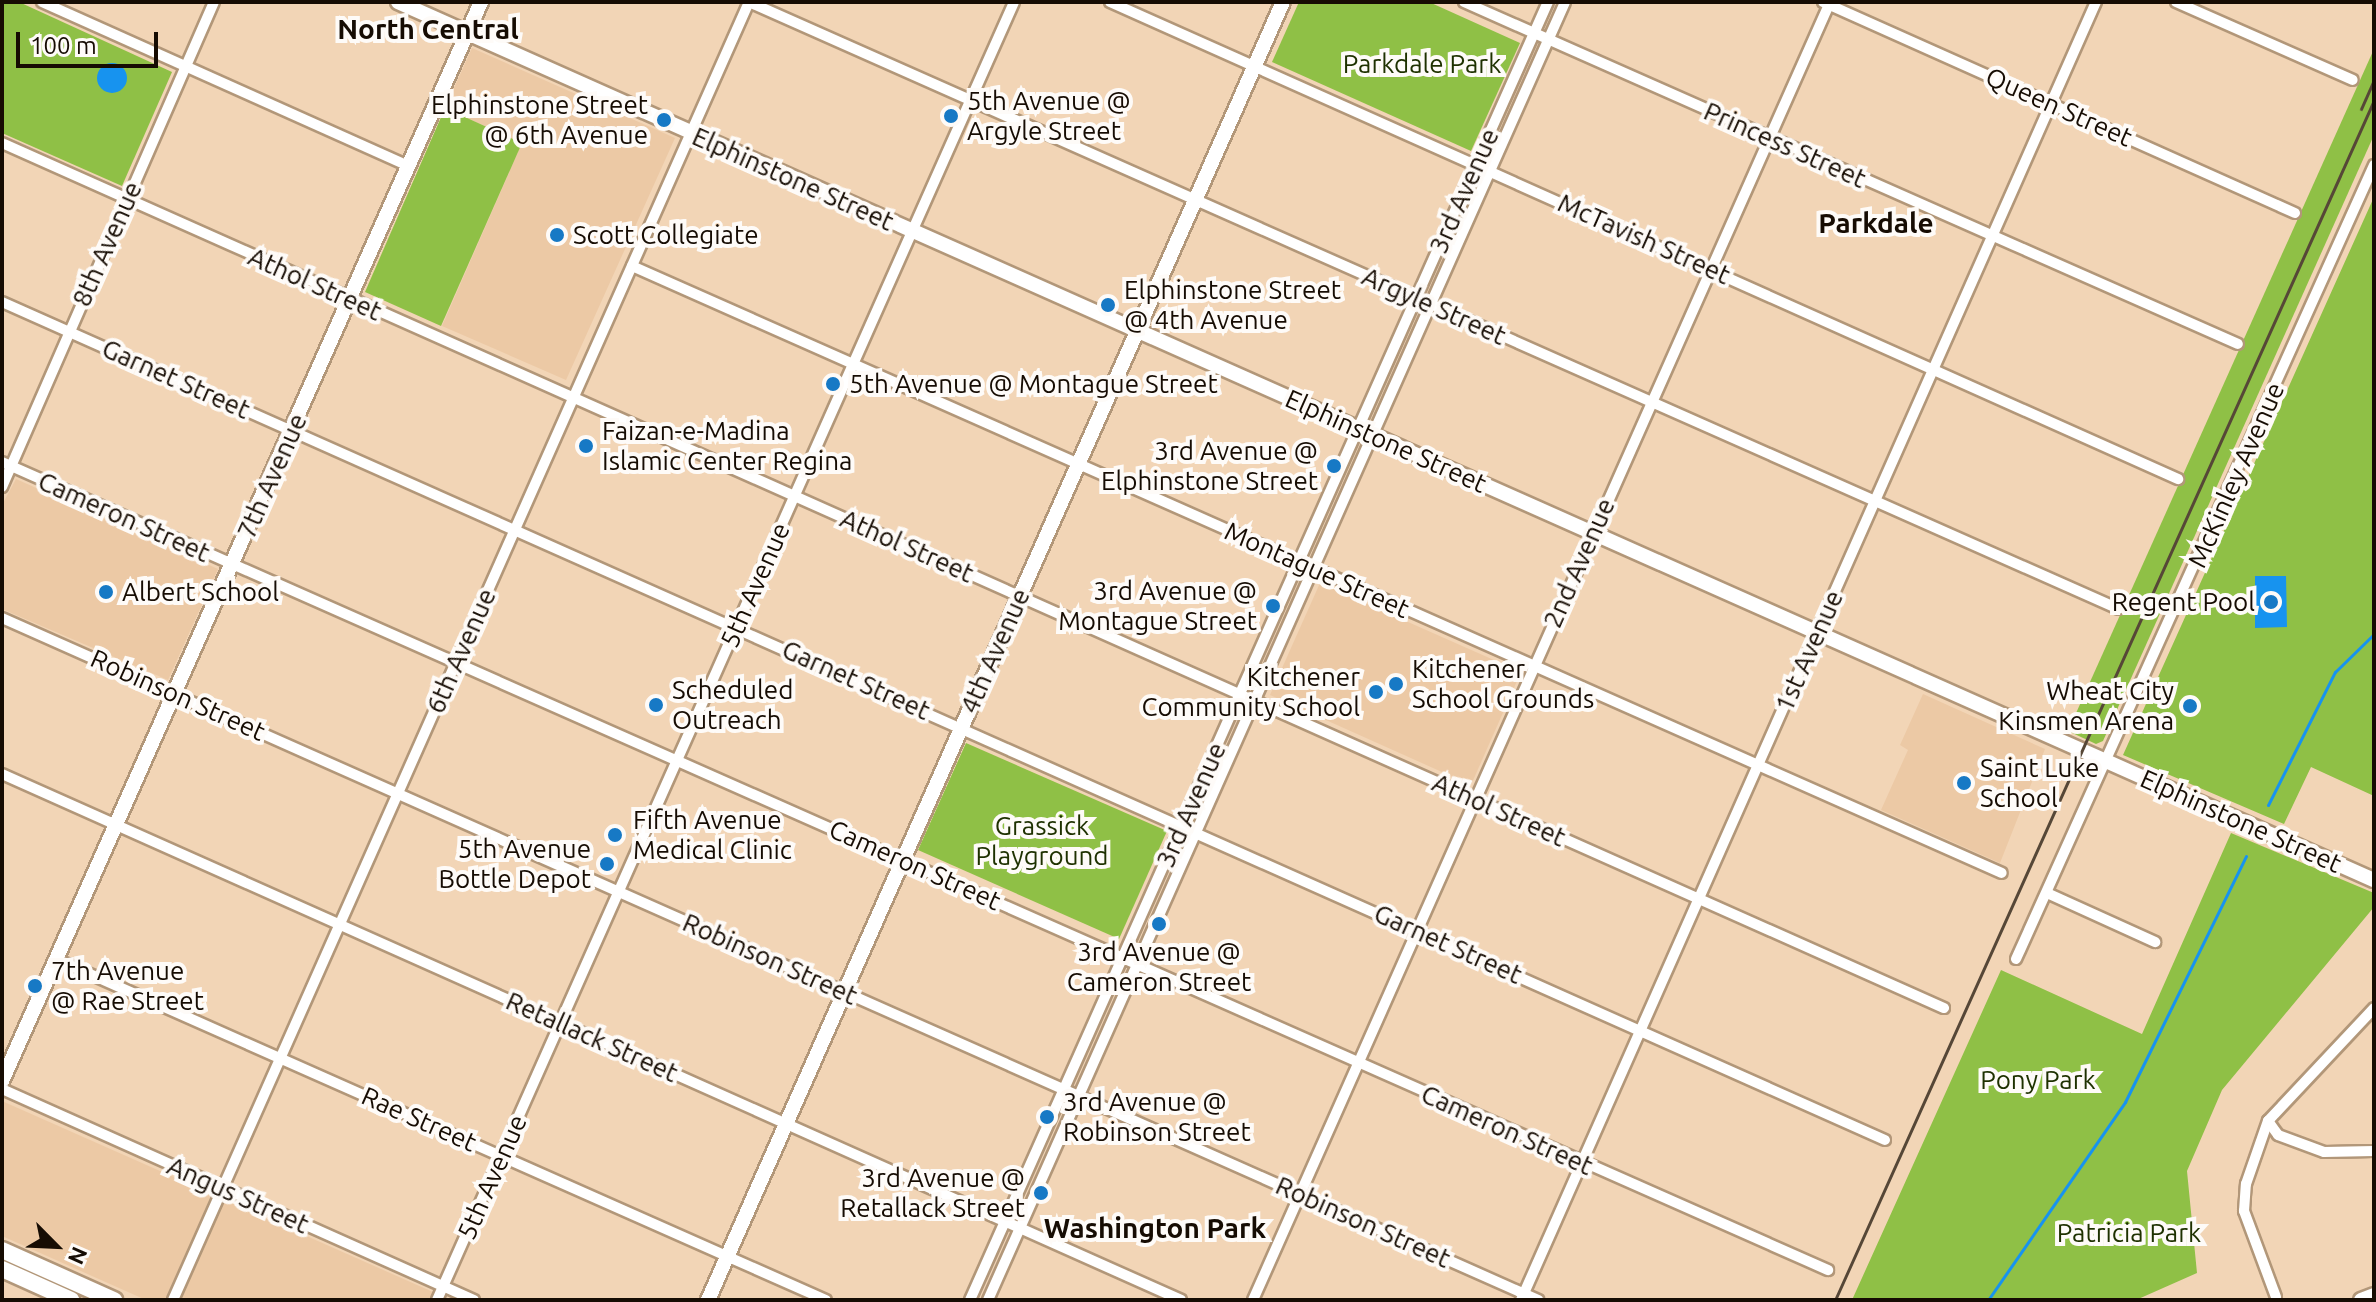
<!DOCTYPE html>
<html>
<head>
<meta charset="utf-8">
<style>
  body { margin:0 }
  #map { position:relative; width:2376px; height:1302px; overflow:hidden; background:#f2d5b6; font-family:Ubuntu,sans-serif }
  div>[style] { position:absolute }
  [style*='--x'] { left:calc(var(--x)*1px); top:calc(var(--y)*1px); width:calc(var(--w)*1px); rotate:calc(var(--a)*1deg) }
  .built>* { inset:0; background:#ecc9a5 }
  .green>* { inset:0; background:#8fc046 }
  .water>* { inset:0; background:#1793ef }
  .round { border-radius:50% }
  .stream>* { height:3px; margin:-1.5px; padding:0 1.5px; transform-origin:1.5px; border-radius:1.5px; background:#1793ef }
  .roads { filter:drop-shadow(2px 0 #b29779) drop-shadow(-2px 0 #b29779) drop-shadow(0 2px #b29779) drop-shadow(0 -2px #b29779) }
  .street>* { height:10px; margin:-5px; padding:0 5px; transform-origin:5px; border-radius:5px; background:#fff }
  .secondary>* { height:14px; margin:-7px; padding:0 7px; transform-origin:7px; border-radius:7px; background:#fff }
  .primary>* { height:16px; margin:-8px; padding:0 8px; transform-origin:8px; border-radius:8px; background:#fff }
  .rail>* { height:3px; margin:-1.5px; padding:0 1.5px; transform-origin:1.5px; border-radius:1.5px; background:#564737 }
  .dots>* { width:22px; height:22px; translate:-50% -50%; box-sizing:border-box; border:4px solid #fefbf8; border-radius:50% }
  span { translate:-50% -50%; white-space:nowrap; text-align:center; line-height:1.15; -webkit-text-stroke:8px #fefbf8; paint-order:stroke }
  .park-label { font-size:26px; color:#1e3100 }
  .poi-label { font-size:26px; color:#160c03 }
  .left { translate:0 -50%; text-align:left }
  .right { translate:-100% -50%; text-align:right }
  .street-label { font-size:26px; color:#160c03 }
  .neighbourhood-label { font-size:28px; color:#160c03; font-weight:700 }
  .frame { position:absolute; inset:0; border:4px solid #160c03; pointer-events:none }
  .north { position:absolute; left:16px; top:1206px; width:80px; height:80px; -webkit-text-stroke:6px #fefbf8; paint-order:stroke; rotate:114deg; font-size:22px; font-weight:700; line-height:32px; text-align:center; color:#160c03 }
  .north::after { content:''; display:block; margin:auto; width:28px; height:36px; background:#160c03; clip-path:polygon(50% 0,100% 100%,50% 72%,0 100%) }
  .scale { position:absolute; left:16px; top:32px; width:142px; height:36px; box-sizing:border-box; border:4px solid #160c03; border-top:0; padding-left:10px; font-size:24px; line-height:28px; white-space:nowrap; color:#160c03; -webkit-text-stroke:6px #fefbf8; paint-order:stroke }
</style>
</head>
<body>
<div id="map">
  <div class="built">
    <i style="clip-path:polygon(472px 48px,675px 138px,566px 380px,442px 326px,522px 143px,445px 108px)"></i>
    <i style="clip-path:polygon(16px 479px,218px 569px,168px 680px,2px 609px,2px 505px)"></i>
    <i style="clip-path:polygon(1320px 583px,1521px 672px,1471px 785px,1270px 695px)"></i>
    <i style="clip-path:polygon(1923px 694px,2045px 749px,2000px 863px,1881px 810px,1908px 750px,1900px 745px)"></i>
    <i style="clip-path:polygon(2px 1101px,451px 1300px,146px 1300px,2px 1236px)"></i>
  </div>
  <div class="green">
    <i style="clip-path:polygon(2px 2px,19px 2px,172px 72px,122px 186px,2px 133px)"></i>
    <i style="clip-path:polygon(1299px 2px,1429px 2px,1520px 43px,1471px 151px,1272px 62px)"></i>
    <i style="clip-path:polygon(2374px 49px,2374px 135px,2103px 741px,2096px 744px,2068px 731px)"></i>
    <i style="clip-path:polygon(445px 108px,522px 143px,441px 326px,365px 292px)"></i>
    <i style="clip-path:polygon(2374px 197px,2374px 796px,2311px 767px,2284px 824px,2123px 755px)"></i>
    <i style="clip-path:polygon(966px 743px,1167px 831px,1119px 939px,918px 850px)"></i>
    <i style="clip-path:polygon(2231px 833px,2374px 893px,2374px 907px,2222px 1090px,2187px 1171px,2197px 1273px,2136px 1300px,1852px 1300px,2001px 970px,2142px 1034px)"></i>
  </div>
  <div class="water">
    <i class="round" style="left:97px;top:63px;width:30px;height:30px"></i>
    <i style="clip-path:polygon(2255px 576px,2286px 576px,2287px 627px,2255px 628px)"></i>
  </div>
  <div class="stream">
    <i style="--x:2268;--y:805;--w:149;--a:-63.3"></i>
    <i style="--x:2335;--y:672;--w:54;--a:-44.3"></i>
    <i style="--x:1988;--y:1300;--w:241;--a:-55.3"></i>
    <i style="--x:2125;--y:1102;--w:274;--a:-63.8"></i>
  </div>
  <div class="roads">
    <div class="street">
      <i style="--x:42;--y:2;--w:402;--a:24.1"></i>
      <i style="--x:749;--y:2;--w:1498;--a:23.9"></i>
      <i style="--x:1110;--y:2;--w:1170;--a:24.07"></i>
      <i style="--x:1464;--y:2;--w:846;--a:23.84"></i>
      <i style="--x:1823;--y:2;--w:517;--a:24.09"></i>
      <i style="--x:2176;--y:2;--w:193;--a:23.8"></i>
      <i style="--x:2;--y:143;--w:2126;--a:24.01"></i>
      <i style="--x:632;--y:266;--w:1498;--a:23.9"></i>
      <i style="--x:2;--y:302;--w:2061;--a:23.99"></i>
      <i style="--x:2;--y:462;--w:1997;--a:23.87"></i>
      <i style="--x:2;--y:487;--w:529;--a:-66.39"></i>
      <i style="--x:2;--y:618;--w:1681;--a:23.94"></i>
      <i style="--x:2;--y:774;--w:1291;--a:24.04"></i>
      <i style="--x:2047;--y:893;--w:119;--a:24.4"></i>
      <i style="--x:56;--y:959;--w:842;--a:23.89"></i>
      <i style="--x:2016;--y:959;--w:871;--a:-65.73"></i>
      <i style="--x:2;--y:1089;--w:517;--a:24.09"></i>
      <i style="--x:2268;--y:1121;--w:17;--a:54"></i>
      <i style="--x:2278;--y:1135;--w:49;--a:20.3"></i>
      <i style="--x:2324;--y:1152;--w:50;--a:-1.1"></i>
      <i style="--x:2276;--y:1297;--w:92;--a:-110.4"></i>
      <i style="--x:2244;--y:1211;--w:27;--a:-86"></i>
      <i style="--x:2246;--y:1184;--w:67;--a:-70.8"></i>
      <i style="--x:2268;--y:1121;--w:155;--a:-46.8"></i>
      <i style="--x:173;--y:1300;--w:1420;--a:-66.07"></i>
      <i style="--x:437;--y:1300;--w:1420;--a:-66.03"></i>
      <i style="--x:970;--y:1300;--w:1421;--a:-66"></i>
      <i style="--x:988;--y:1300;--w:1420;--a:-66.03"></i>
      <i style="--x:1253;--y:1300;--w:1420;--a:-66.03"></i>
      <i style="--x:1521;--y:1300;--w:1420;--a:-66.11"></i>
    </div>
    <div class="secondary">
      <i style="--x:398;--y:2;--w:2162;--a:23.96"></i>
      <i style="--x:2;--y:1081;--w:1181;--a:-66.06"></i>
      <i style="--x:708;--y:1300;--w:1420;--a:-66.11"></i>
      <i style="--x:2361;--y:1300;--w:14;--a:-21"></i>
    </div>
    <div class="primary">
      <i style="--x:2;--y:1250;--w:123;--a:24.1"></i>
      <i style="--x:2;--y:1269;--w:76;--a:24.2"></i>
    </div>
  </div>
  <div class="rail">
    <i style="--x:2361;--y:109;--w:32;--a:-66"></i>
    <i style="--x:1835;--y:1300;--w:1315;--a:-65.81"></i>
  </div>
  <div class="dots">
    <i style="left:951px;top:116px;background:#1779c5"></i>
    <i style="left:664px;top:120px;background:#1779c5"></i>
    <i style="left:557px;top:235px;background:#1779c5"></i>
    <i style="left:1108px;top:305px;background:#1779c5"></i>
    <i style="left:833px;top:384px;background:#1779c5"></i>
    <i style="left:586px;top:446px;background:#1779c5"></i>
    <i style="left:1334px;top:466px;background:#1779c5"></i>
    <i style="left:106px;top:592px;background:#1779c5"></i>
    <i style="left:2271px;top:602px;background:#1779c5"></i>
    <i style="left:1273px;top:606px;background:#1779c5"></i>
    <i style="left:1396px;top:684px;background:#1779c5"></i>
    <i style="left:1376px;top:692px;background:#1779c5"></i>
    <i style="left:656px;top:705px;background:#1779c5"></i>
    <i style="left:2190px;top:706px;background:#1779c5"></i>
    <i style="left:1964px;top:783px;background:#1779c5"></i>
    <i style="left:615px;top:835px;background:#1779c5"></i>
    <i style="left:607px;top:864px;background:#1779c5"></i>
    <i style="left:1159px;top:924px;background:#1779c5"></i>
    <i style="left:35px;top:986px;background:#1779c5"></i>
    <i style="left:1047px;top:1117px;background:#1779c5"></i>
    <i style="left:1041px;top:1193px;background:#1779c5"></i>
  </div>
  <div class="park-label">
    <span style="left:1422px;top:64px">Parkdale Park</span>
    <span style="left:1042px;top:841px">Grassick<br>Playground</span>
    <span style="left:2038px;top:1080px">Pony Park</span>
    <span style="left:2129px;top:1233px">Patricia Park</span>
  </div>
  <div class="poi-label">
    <span class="left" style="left:967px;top:116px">5th Avenue @<br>Argyle Street</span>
    <span class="right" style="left:648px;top:120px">Elphinstone Street<br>@ 6th Avenue</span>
    <span class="left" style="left:573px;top:235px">Scott Collegiate</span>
    <span class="left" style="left:1124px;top:305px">Elphinstone Street<br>@ 4th Avenue</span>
    <span class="left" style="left:849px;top:384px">5th Avenue @ Montague Street</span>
    <span class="left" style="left:602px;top:446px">Faizan-e-Madina<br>Islamic Center Regina</span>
    <span class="right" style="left:1318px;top:466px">3rd Avenue @<br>Elphinstone Street</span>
    <span class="right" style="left:1257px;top:606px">3rd Avenue @<br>Montague Street</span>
    <span class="left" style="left:122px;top:592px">Albert School</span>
    <span class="right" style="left:2255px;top:602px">Regent Pool</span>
    <span class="left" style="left:1412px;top:684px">Kitchener<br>School Grounds</span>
    <span class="right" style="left:1360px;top:692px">Kitchener<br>Community School</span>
    <span class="left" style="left:672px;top:705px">Scheduled<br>Outreach</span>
    <span class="right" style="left:2174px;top:706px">Wheat City<br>Kinsmen Arena</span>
    <span class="left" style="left:1980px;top:783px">Saint Luke<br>School</span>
    <span class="left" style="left:633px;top:835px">Fifth Avenue<br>Medical Clinic</span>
    <span class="right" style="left:591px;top:864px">5th Avenue<br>Bottle Depot</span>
    <span style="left:1159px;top:967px">3rd Avenue @<br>Cameron Street</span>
    <span class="left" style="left:51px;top:986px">7th Avenue<br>@ Rae Street</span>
    <span class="left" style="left:1063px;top:1117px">3rd Avenue @<br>Robinson Street</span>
    <span class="right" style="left:1025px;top:1193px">3rd Avenue @<br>Retallack Street</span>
  </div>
  <div class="street-label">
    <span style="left:2059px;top:107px;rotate:24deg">Queen Street</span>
    <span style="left:1785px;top:145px;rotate:24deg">Princess Street</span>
    <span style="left:793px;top:179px;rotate:24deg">Elphinstone Street</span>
    <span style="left:1464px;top:191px;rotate:-66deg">3rd Avenue</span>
    <span style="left:1644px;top:239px;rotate:24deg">McTavish Street</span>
    <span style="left:107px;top:244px;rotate:-66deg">8th Avenue</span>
    <span style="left:315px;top:284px;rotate:24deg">Athol Street</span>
    <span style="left:1434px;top:306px;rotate:24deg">Argyle Street</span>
    <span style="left:176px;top:379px;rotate:24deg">Garnet Street</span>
    <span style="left:1386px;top:441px;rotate:24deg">Elphinstone Street</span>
    <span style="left:2236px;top:475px;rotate:-66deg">McKinley Avenue</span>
    <span style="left:272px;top:476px;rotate:-66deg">7th Avenue</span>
    <span style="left:124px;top:517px;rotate:24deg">Cameron Street</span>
    <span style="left:907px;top:546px;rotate:24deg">Athol Street</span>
    <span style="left:1579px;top:563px;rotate:-66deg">2nd Avenue</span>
    <span style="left:1317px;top:570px;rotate:24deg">Montague Street</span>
    <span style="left:755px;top:585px;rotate:-66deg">5th Avenue</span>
    <span style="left:461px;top:651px;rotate:-66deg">6th Avenue</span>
    <span style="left:995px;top:651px;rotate:-66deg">4th Avenue</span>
    <span style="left:1809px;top:651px;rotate:-66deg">1st Avenue</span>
    <span style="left:856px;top:680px;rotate:24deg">Garnet Street</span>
    <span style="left:178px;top:695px;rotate:24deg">Robinson Street</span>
    <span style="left:1191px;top:805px;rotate:-66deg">3rd Avenue</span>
    <span style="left:1499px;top:810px;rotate:24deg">Athol Street</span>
    <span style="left:2241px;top:821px;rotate:24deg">Elphinstone Street</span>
    <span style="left:915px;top:865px;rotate:24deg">Cameron Street</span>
    <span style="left:1448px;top:944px;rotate:24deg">Garnet Street</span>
    <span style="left:770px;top:959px;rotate:24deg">Robinson Street</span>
    <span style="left:592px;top:1037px;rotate:24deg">Retallack Street</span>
    <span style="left:419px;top:1119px;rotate:24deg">Rae Street</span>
    <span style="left:1507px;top:1130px;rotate:24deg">Cameron Street</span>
    <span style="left:492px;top:1177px;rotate:-66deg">5th Avenue</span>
    <span style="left:238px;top:1195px;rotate:24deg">Angus Street</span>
    <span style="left:1363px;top:1222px;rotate:24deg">Robinson Street</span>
  </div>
  <div class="neighbourhood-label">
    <span style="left:428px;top:29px">North Central</span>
    <span style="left:1876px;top:223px">Parkdale</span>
    <span style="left:1155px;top:1228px">Washington Park</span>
  </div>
  <div class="frame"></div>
  <div class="north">N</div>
  <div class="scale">100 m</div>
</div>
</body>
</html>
